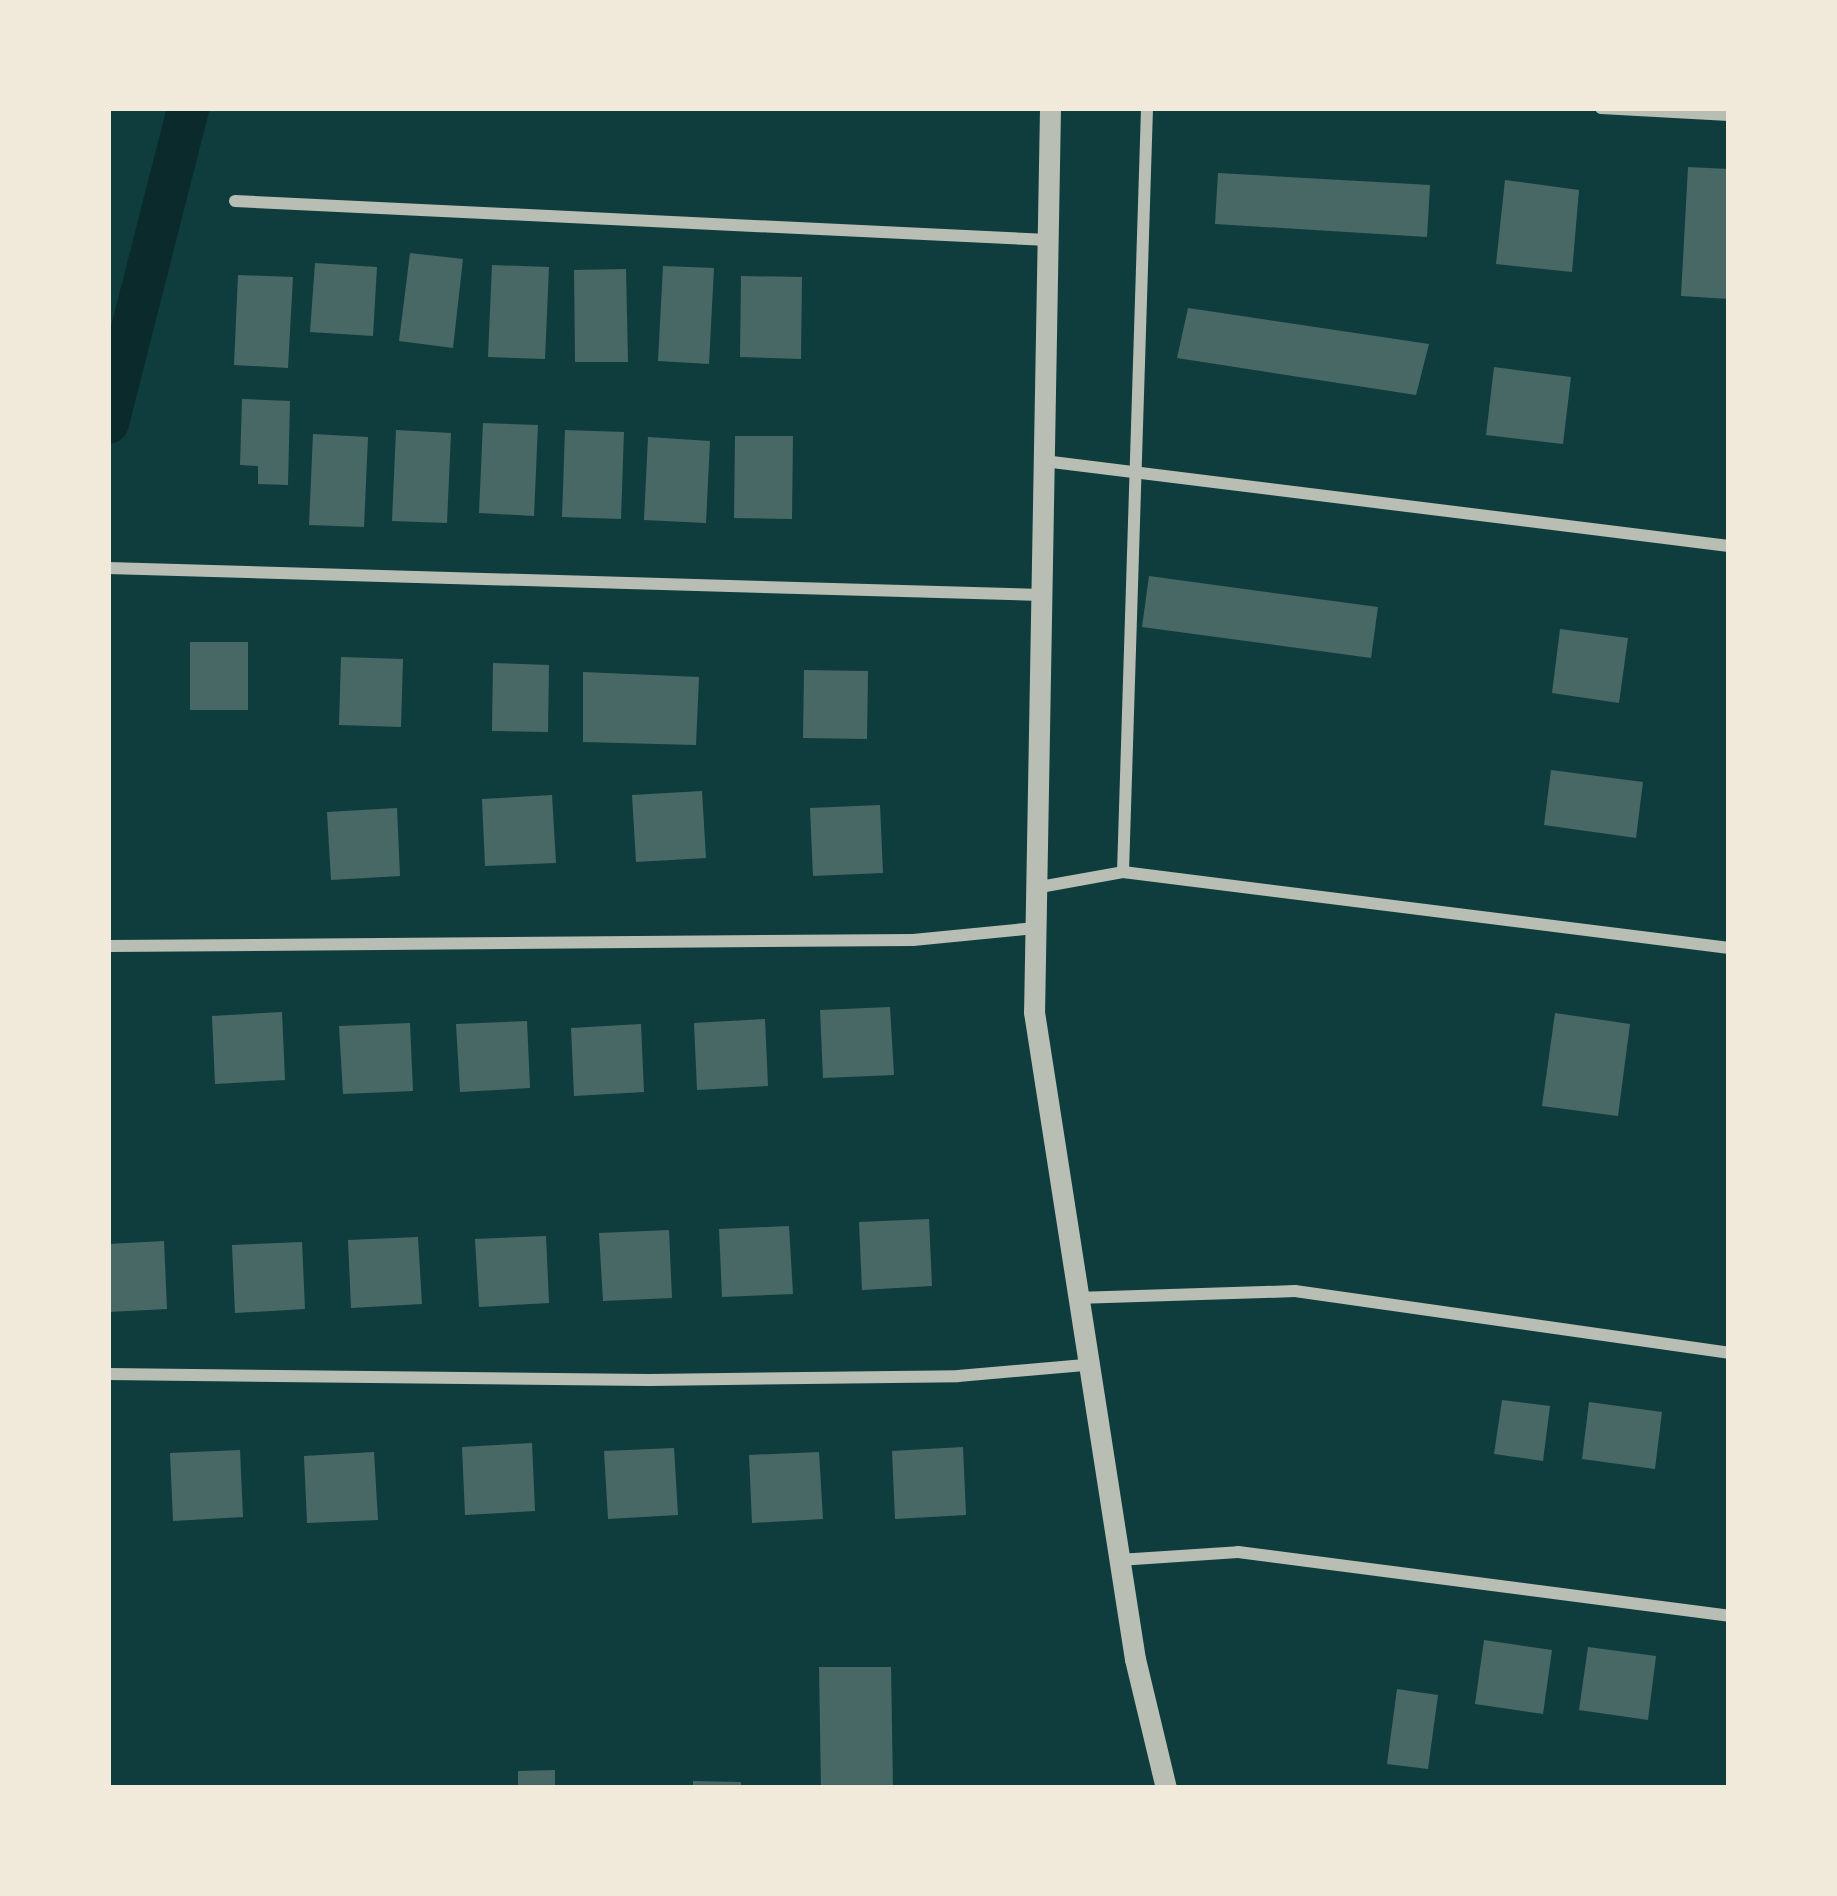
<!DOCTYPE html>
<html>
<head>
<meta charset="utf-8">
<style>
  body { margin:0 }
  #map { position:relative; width:1837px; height:1896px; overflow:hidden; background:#0f3d3e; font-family:Bitter,serif }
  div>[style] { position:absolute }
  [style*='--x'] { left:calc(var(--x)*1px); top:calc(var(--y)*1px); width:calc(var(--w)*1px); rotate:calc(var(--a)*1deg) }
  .canal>* { height:42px; margin:-21px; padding:0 21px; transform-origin:21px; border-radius:21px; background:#0a2a2b }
  .building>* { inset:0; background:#486865 }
  .minor>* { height:12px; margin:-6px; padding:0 6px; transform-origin:6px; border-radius:6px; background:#b8beb3 }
  .tertiary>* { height:21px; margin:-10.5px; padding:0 10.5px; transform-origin:10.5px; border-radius:10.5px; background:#b8beb3 }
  span { translate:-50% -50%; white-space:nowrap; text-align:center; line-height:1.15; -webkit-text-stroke:12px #f1e9da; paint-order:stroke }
  .frame { position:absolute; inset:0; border:111px solid #f1e9da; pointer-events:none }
</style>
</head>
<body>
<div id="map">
  <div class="canal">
    <i style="--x:108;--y:423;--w:325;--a:-75.7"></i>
  </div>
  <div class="building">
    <i style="clip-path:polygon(1688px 167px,1729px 169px,1729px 299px,1681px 296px)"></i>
    <i style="clip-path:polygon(1218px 173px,1430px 185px,1427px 237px,1215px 224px)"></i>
    <i style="clip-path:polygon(1505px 180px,1579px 190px,1572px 272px,1496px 264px)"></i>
    <i style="clip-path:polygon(410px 253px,463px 259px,453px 348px,399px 341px)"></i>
    <i style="clip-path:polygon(315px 263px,377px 267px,373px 336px,310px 332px)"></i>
    <i style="clip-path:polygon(492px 265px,549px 267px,545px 359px,488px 357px)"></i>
    <i style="clip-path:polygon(663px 266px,714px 268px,709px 364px,658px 361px)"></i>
    <i style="clip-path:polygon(626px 269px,628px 362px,575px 362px,574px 270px)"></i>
    <i style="clip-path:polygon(238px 275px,293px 277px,288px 368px,234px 365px)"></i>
    <i style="clip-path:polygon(741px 276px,802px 277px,801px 359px,740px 357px)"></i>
    <i style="clip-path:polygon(1188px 308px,1429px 344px,1416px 395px,1177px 358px)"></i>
    <i style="clip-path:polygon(1494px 367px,1571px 377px,1563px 444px,1486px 435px)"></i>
    <i style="clip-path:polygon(242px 399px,290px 401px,288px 485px,258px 484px,258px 466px,240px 465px)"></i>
    <i style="clip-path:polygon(483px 423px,538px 425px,534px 516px,479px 513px)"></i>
    <i style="clip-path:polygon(396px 430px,451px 433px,447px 523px,392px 521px)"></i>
    <i style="clip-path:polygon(565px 430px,624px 432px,621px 519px,562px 517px)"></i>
    <i style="clip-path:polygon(313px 434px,368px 437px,364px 527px,309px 525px)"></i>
    <i style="clip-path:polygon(735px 436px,793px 436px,792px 519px,734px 518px)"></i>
    <i style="clip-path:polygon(648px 437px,710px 441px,706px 523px,644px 520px)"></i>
    <i style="clip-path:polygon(1149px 576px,1378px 607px,1371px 658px,1142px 627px)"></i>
    <i style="clip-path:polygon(1560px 629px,1628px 638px,1619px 703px,1552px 693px)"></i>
    <i style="clip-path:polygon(190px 642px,248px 642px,248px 710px,190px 710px)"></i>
    <i style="clip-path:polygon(341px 657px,403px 659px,401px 727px,339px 725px)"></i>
    <i style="clip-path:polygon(493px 663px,549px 665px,548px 732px,492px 731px)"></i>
    <i style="clip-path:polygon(804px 670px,868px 671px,867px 739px,803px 738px)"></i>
    <i style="clip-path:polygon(583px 672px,699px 677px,696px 745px,583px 742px)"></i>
    <i style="clip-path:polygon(1551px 770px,1643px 782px,1636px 838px,1544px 825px)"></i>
    <i style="clip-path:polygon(702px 791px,706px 858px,636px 862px,632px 795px)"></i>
    <i style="clip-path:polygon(552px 795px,556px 863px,485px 866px,482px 799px)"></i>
    <i style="clip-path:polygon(880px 805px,883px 873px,813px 876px,810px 808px)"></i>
    <i style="clip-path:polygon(397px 808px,400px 876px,331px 880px,327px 812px)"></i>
    <i style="clip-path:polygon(890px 1007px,894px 1075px,823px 1078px,820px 1010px)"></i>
    <i style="clip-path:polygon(282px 1012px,285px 1080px,215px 1084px,212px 1016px)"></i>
    <i style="clip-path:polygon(1555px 1013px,1630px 1024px,1618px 1116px,1542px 1106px)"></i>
    <i style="clip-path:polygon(765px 1019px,768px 1086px,697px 1090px,694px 1023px)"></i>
    <i style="clip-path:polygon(527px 1021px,530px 1088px,460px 1092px,456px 1024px)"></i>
    <i style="clip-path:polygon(410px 1023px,413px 1091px,343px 1094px,339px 1026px)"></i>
    <i style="clip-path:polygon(641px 1024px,644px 1092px,574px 1096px,571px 1028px)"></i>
    <i style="clip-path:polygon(929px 1219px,932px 1286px,862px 1290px,859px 1222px)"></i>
    <i style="clip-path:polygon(789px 1226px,793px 1294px,722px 1297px,719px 1229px)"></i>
    <i style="clip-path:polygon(669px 1230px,672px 1298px,603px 1301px,599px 1233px)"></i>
    <i style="clip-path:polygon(546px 1236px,549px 1303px,479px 1307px,475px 1239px)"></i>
    <i style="clip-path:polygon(418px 1237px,422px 1304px,351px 1308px,348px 1240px)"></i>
    <i style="clip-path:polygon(164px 1241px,167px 1309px,108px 1312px,108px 1244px)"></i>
    <i style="clip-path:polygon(302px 1242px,305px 1309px,235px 1313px,232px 1245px)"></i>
    <i style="clip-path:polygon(1502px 1400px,1550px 1406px,1543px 1461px,1494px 1454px)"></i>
    <i style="clip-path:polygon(1589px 1402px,1662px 1412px,1655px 1469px,1582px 1459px)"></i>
    <i style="clip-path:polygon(532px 1443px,535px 1511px,465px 1515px,462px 1447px)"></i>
    <i style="clip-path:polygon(963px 1447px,966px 1515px,895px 1519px,892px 1451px)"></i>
    <i style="clip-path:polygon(674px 1448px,678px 1515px,608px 1519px,604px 1451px)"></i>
    <i style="clip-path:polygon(240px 1450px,243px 1517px,173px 1521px,170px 1453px)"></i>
    <i style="clip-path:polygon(374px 1452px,378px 1520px,307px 1523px,304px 1456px)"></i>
    <i style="clip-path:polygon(819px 1452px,823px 1519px,752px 1523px,749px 1455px)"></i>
    <i style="clip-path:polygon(1484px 1640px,1552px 1650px,1543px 1714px,1475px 1704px)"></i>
    <i style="clip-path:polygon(1588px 1647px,1656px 1656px,1648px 1720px,1579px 1710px)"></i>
    <i style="clip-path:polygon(819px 1667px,891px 1667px,893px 1788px,821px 1788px)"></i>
    <i style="clip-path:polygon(1397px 1689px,1438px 1695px,1428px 1769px,1387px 1764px)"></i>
    <i style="clip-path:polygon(555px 1770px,555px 1788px,518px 1788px,518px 1771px)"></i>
    <i style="clip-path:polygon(693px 1781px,741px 1782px,741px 1788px,693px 1788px)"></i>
  </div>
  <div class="minor">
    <i style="--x:1601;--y:108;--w:128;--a:3.1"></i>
    <i style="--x:235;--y:201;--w:814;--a:2.75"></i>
    <i style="--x:1044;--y:461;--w:690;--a:7.07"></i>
    <i style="--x:108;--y:568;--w:934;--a:1.66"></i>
    <i style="--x:1123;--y:872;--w:764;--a:-88.2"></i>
    <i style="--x:1040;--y:887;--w:84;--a:-10.2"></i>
    <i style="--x:1123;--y:872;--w:611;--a:7.15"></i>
    <i style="--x:108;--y:946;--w:805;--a:-0.43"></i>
    <i style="--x:913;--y:940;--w:124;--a:-5.6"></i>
    <i style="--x:1076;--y:1298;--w:219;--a:-1.8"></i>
    <i style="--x:1295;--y:1291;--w:438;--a:8.1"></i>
    <i style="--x:108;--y:1374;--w:541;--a:0.64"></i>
    <i style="--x:649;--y:1380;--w:309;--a:-0.7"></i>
    <i style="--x:958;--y:1376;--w:127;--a:-5"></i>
    <i style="--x:1119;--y:1560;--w:119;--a:-3.8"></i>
    <i style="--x:1238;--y:1552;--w:495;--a:7.4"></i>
  </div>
  <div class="tertiary">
    <i style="--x:1050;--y:108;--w:904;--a:91.01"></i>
    <i style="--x:1034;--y:1012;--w:655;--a:81.13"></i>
    <i style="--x:1135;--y:1659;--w:133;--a:76.5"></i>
  </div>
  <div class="frame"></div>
</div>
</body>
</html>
